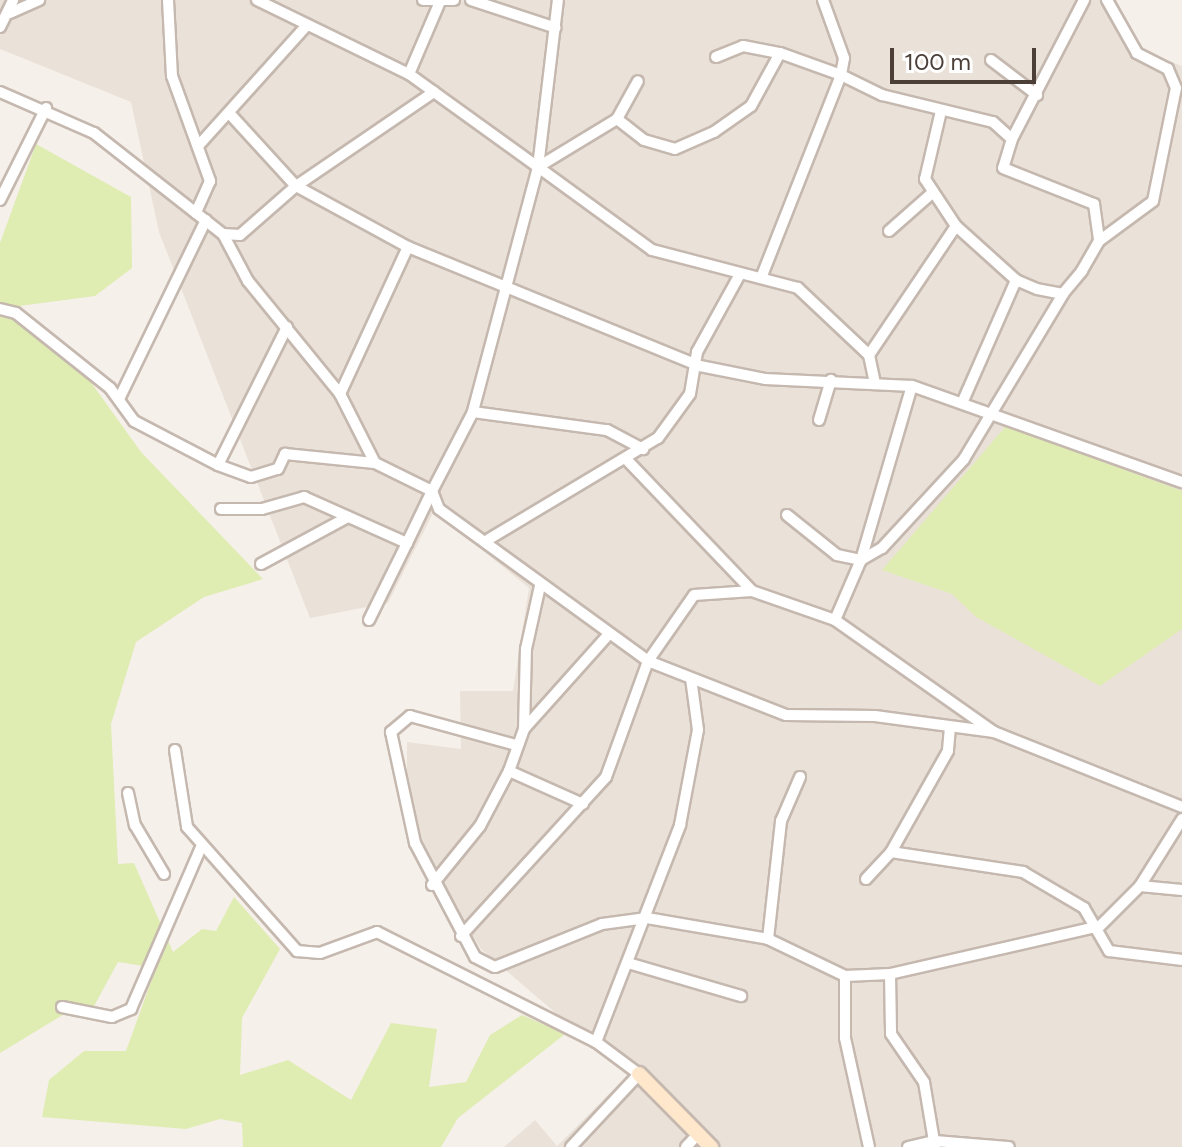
<!DOCTYPE html>
<html>
<head>
<meta charset="utf-8">
<style>
  body { margin:0 }
  #map { position:relative; width:1182px; height:1147px; overflow:hidden; background:#f6f0eb; font-family:Figtree,sans-serif }
  div>[style] { position:absolute }
  [style*='--x'] { left:calc(var(--x)*1px); top:calc(var(--y)*1px); width:calc(var(--w)*1px); rotate:calc(var(--a)*1deg) }
  .residential>* { inset:0; background:#eae1d8 }
  .green>* { inset:0; background:#dfecb2 }
  .roads { filter:drop-shadow(2px 0 #c5b8af) drop-shadow(-2px 0 #c5b8af) drop-shadow(0 2px #c5b8af) drop-shadow(0 -2px #c5b8af) }
  .minor>* { height:10px; margin:-5px; padding:0 5px; transform-origin:5px; border-radius:5px; background:#fff }
  .secondary>* { height:14px; margin:-7px; padding:0 7px; transform-origin:7px; border-radius:7px; background:#ffe7cc }
  span { translate:-50% -50%; white-space:nowrap; text-align:center; line-height:1.15; -webkit-text-stroke:8px #fff; paint-order:stroke }
  .scale { position:absolute; left:890px; top:48px; width:146px; height:36px; box-sizing:border-box; border:4px solid #4b3f38; border-top:0; padding-left:10px; font-size:24px; line-height:28px; white-space:nowrap; color:#4b3f38; -webkit-text-stroke:6px #fff; paint-order:stroke }
</style>
</head>
<body>
<div id="map">
  <div class="residential">
    <i style="clip-path:polygon(0 0,1116px 0,1143px 52px,1182px 66px,1182px 1147px,504px 1147px,535px 1120px,557px 1146px,628px 1075px,481px 949px,429px 863px,407px 796px,407px 742px,461px 749px,460px 691px,513px 691px,529px 588px,434px 511px,388px 603px,310px 618px,159px 232px,131px 102px,0 49px)"></i>
  </div>
  <div class="green">
    <i style="clip-path:polygon(36px 144px,131px 197px,132px 268px,95px 296px,19px 306px,72px 356px,141px 452px,263px 579px,204px 597px,136px 642px,111px 724px,118px 864px,134px 863px,173px 952px,202px 929px,216px 931px,234px 897px,280px 949px,242px 1018px,240px 1075px,288px 1060px,351px 1100px,391px 1023px,437px 1029px,429px 1087px,466px 1082px,490px 1035px,522px 1015px,565px 1034px,458px 1118px,441px 1147px,243px 1147px,242px 1123px,220px 1119px,186px 1129px,42px 1117px,49px 1080px,84px 1051px,126px 1051px,156px 968px,118px 962px,87px 1019px,66px 1013px,0 1053px,0 243px)"></i>
    <i style="clip-path:polygon(1006px 426px,1182px 491px,1182px 629px,1100px 686px,976px 617px,952px 594px,882px 570px)"></i>
  </div>
  <div class="roads">
    <div class="minor">
      <i style="--x:168;--y:0;--w:76;--a:87"></i>
      <i style="--x:172;--y:76;--w:112;--a:70.1"></i>
      <i style="--x:210;--y:181;--w:35;--a:114"></i>
      <i style="--x:257;--y:0;--w:169;--a:26"></i>
      <i style="--x:409;--y:74;--w:159;--a:35.8"></i>
      <i style="--x:538;--y:167;--w:168;--a:-83.2"></i>
      <i style="--x:423;--y:0;--w:31;--a:0"></i>
      <i style="--x:471;--y:0;--w:89;--a:18.2"></i>
      <i style="--x:823;--y:0;--w:62;--a:70.1"></i>
      <i style="--x:844;--y:58;--w:17;--a:100"></i>
      <i style="--x:841;--y:75;--w:46;--a:26"></i>
      <i style="--x:882;--y:95;--w:114;--a:13.7"></i>
      <i style="--x:993;--y:122;--w:25;--a:42"></i>
      <i style="--x:1012;--y:139;--w:30;--a:107"></i>
      <i style="--x:1003;--y:168;--w:98;--a:21.6"></i>
      <i style="--x:1094;--y:204;--w:37;--a:82"></i>
      <i style="--x:1099;--y:241;--w:34;--a:120"></i>
      <i style="--x:1082;--y:271;--w:30;--a:130"></i>
      <i style="--x:1063;--y:294;--w:26;--a:-169"></i>
      <i style="--x:1037;--y:289;--w:23;--a:-157"></i>
      <i style="--x:1016;--y:280;--w:81;--a:-138"></i>
      <i style="--x:956;--y:226;--w:156;--a:124"></i>
      <i style="--x:869;--y:355;--w:98;--a:-136.7"></i>
      <i style="--x:798;--y:288;--w:151;--a:-165.4"></i>
      <i style="--x:652;--y:250;--w:141;--a:-143.9"></i>
      <i style="--x:538;--y:167;--w:253;--a:104.9"></i>
      <i style="--x:473;--y:412;--w:89;--a:117.4"></i>
      <i style="--x:432;--y:491;--w:19;--a:69"></i>
      <i style="--x:439;--y:509;--w:258;--a:36"></i>
      <i style="--x:648;--y:661;--w:148;--a:21.4"></i>
      <i style="--x:786;--y:715;--w:89;--a:0.6"></i>
      <i style="--x:875;--y:716;--w:120;--a:7.7"></i>
      <i style="--x:10;--y:13;--w:32;--a:-24"></i>
      <i style="--x:0;--y:27;--w:30;--a:-64"></i>
      <i style="--x:716;--y:57;--w:29;--a:-22"></i>
      <i style="--x:743;--y:46;--w:38;--a:11"></i>
      <i style="--x:991;--y:60;--w:58;--a:37.3"></i>
      <i style="--x:409;--y:74;--w:76;--a:-66.8"></i>
      <i style="--x:0;--y:92;--w:103;--a:23.6"></i>
      <i style="--x:94;--y:133;--w:164;--a:38.1"></i>
      <i style="--x:223;--y:234;--w:53;--a:62"></i>
      <i style="--x:248;--y:281;--w:146;--a:50.8"></i>
      <i style="--x:340;--y:394;--w:162;--a:-65.2"></i>
      <i style="--x:941;--y:111;--w:70;--a:103.2"></i>
      <i style="--x:925;--y:179;--w:56;--a:56.6"></i>
      <i style="--x:230;--y:114;--w:98;--a:47.5"></i>
      <i style="--x:296;--y:186;--w:167;--a:-34.3"></i>
      <i style="--x:617;--y:119;--w:43;--a:-61.1"></i>
      <i style="--x:1012;--y:139;--w:157;--a:-62.6"></i>
      <i style="--x:199;--y:145;--w:161;--a:-48"></i>
      <i style="--x:538;--y:167;--w:92;--a:-31.3"></i>
      <i style="--x:617;--y:119;--w:34;--a:38"></i>
      <i style="--x:644;--y:140;--w:32;--a:16"></i>
      <i style="--x:675;--y:149;--w:43;--a:-23.6"></i>
      <i style="--x:714;--y:132;--w:45;--a:-35.1"></i>
      <i style="--x:751;--y:106;--w:60;--a:-61.3"></i>
      <i style="--x:780;--y:53;--w:65;--a:19.8"></i>
      <i style="--x:841;--y:75;--w:218;--a:111.5"></i>
      <i style="--x:0;--y:200;--w:103;--a:-63.4"></i>
      <i style="--x:889;--y:231;--w:56;--a:-41.4"></i>
      <i style="--x:223;--y:234;--w:17;--a:3"></i>
      <i style="--x:240;--y:235;--w:74;--a:-41.2"></i>
      <i style="--x:296;--y:186;--w:128;--a:28.6"></i>
      <i style="--x:408;--y:247;--w:315;--a:22.2"></i>
      <i style="--x:700;--y:366;--w:66;--a:11.3"></i>
      <i style="--x:765;--y:379;--w:147;--a:2.7"></i>
      <i style="--x:912;--y:386;--w:287;--a:19.6"></i>
      <i style="--x:1099;--y:241;--w:67;--a:-36.5"></i>
      <i style="--x:1153;--y:201;--w:115;--a:-78.5"></i>
      <i style="--x:1176;--y:88;--w:21;--a:-113"></i>
      <i style="--x:1168;--y:69;--w:35;--a:-153"></i>
      <i style="--x:1137;--y:53;--w:61;--a:-119.5"></i>
      <i style="--x:0;--y:309;--w:16;--a:14"></i>
      <i style="--x:16;--y:313;--w:120;--a:38.6"></i>
      <i style="--x:110;--y:388;--w:41;--a:54"></i>
      <i style="--x:134;--y:421;--w:95;--a:27.6"></i>
      <i style="--x:287;--y:327;--w:154;--a:116.6"></i>
      <i style="--x:218;--y:465;--w:35;--a:20"></i>
      <i style="--x:251;--y:477;--w:28;--a:-17"></i>
      <i style="--x:278;--y:469;--w:17;--a:-65"></i>
      <i style="--x:285;--y:454;--w:90;--a:5.7"></i>
      <i style="--x:869;--y:355;--w:25;--a:78"></i>
      <i style="--x:119;--y:399;--w:199;--a:-64.1"></i>
      <i style="--x:963;--y:401;--w:132;--a:-66.3"></i>
      <i style="--x:473;--y:412;--w:135;--a:7.7"></i>
      <i style="--x:607;--y:430;--w:41;--a:27.8"></i>
      <i style="--x:819;--y:420;--w:42;--a:-73.3"></i>
      <i style="--x:627;--y:460;--w:181;--a:46.3"></i>
      <i style="--x:221;--y:509;--w:41;--a:0"></i>
      <i style="--x:262;--y:509;--w:44;--a:-15.9"></i>
      <i style="--x:304;--y:497;--w:113;--a:24.1"></i>
      <i style="--x:407;--y:543;--w:58;--a:-64.3"></i>
      <i style="--x:432;--y:491;--w:64;--a:-153.8"></i>
      <i style="--x:375;--y:463;--w:77;--a:-116.9"></i>
      <i style="--x:787;--y:515;--w:64;--a:38.7"></i>
      <i style="--x:837;--y:555;--w:25;--a:12"></i>
      <i style="--x:861;--y:560;--w:24;--a:-30"></i>
      <i style="--x:882;--y:548;--w:121;--a:-47.3"></i>
      <i style="--x:964;--y:459;--w:192;--a:-59"></i>
      <i style="--x:489;--y:539;--w:197;--a:-30.9"></i>
      <i style="--x:658;--y:438;--w:54;--a:-54"></i>
      <i style="--x:690;--y:394;--w:43;--a:-80.5"></i>
      <i style="--x:697;--y:352;--w:87;--a:-61.1"></i>
      <i style="--x:261;--y:564;--w:99;--a:-28.4"></i>
      <i style="--x:369;--y:620;--w:86;--a:-63.7"></i>
      <i style="--x:835;--y:620;--w:65;--a:-66.6"></i>
      <i style="--x:861;--y:560;--w:181;--a:-73.7"></i>
      <i style="--x:950;--y:727;--w:24;--a:95"></i>
      <i style="--x:948;--y:751;--w:116;--a:119.4"></i>
      <i style="--x:891;--y:852;--w:134;--a:8.6"></i>
      <i style="--x:1023;--y:872;--w:71;--a:30.5"></i>
      <i style="--x:1084;--y:908;--w:50;--a:59.8"></i>
      <i style="--x:1109;--y:951;--w:74;--a:7"></i>
      <i style="--x:524;--y:729;--w:126;--a:-48.2"></i>
      <i style="--x:516;--y:745;--w:110;--a:-164.7"></i>
      <i style="--x:410;--y:716;--w:25;--a:140"></i>
      <i style="--x:391;--y:732;--w:114;--a:77.8"></i>
      <i style="--x:415;--y:843;--w:129;--a:62.2"></i>
      <i style="--x:475;--y:957;--w:22;--a:27"></i>
      <i style="--x:495;--y:967;--w:115;--a:-21.9"></i>
      <i style="--x:602;--y:924;--w:45;--a:-7.6"></i>
      <i style="--x:647;--y:918;--w:123;--a:9.8"></i>
      <i style="--x:768;--y:939;--w:85;--a:25.7"></i>
      <i style="--x:845;--y:976;--w:62;--a:90"></i>
      <i style="--x:845;--y:1038;--w:112;--a:77.6"></i>
      <i style="--x:175;--y:750;--w:78;--a:81.1"></i>
      <i style="--x:187;--y:827;--w:166;--a:48.4"></i>
      <i style="--x:297;--y:951;--w:23;--a:5"></i>
      <i style="--x:320;--y:953;--w:61;--a:-20.2"></i>
      <i style="--x:377;--y:932;--w:245;--a:26.7"></i>
      <i style="--x:596;--y:1042;--w:54;--a:36.7"></i>
      <i style="--x:639;--y:1074;--w:100;--a:133"></i>
      <i style="--x:509;--y:771;--w:81;--a:24"></i>
      <i style="--x:128;--y:793;--w:33;--a:78"></i>
      <i style="--x:135;--y:825;--w:57;--a:59.4"></i>
      <i style="--x:866;--y:879;--w:37;--a:-47"></i>
      <i style="--x:432;--y:885;--w:76;--a:-50.9"></i>
      <i style="--x:480;--y:826;--w:62;--a:-62.2"></i>
      <i style="--x:509;--y:771;--w:45;--a:-70.3"></i>
      <i style="--x:524;--y:729;--w:80;--a:-88.6"></i>
      <i style="--x:526;--y:649;--w:65;--a:-77.5"></i>
      <i style="--x:1140;--y:886;--w:79;--a:-57.9"></i>
      <i style="--x:461;--y:936;--w:215;--a:-47.6"></i>
      <i style="--x:606;--y:777;--w:123;--a:-70.1"></i>
      <i style="--x:648;--y:661;--w:80;--a:-55.1"></i>
      <i style="--x:694;--y:595;--w:58;--a:-3.9"></i>
      <i style="--x:752;--y:591;--w:88;--a:19.3"></i>
      <i style="--x:835;--y:620;--w:194;--a:35.2"></i>
      <i style="--x:994;--y:732;--w:202;--a:21.7"></i>
      <i style="--x:768;--y:939;--w:119;--a:-83.7"></i>
      <i style="--x:781;--y:821;--w:48;--a:-66.6"></i>
      <i style="--x:628;--y:963;--w:118;--a:16.3"></i>
      <i style="--x:890;--y:974;--w:215;--a:-12.9"></i>
      <i style="--x:1100;--y:926;--w:57;--a:-45"></i>
      <i style="--x:1140;--y:886;--w:42;--a:5.4"></i>
      <i style="--x:845;--y:976;--w:45;--a:-2.5"></i>
      <i style="--x:890;--y:974;--w:60;--a:89"></i>
      <i style="--x:891;--y:1034;--w:58;--a:55.5"></i>
      <i style="--x:924;--y:1082;--w:66;--a:80.4"></i>
      <i style="--x:62;--y:1007;--w:51;--a:11.3"></i>
      <i style="--x:112;--y:1017;--w:21;--a:-23"></i>
      <i style="--x:131;--y:1009;--w:176;--a:-66.6"></i>
      <i style="--x:596;--y:1042;--w:233;--a:-68.8"></i>
      <i style="--x:680;--y:825;--w:97;--a:-79.3"></i>
      <i style="--x:698;--y:730;--w:52;--a:-97.7"></i>
      <i style="--x:686;--y:1147;--w:19;--a:-47"></i>
      <i style="--x:908;--y:1147;--w:27;--a:-13"></i>
      <i style="--x:934;--y:1141;--w:75;--a:4.6"></i>
    </div>
    <div class="secondary">
      <i style="--x:639;--y:1074;--w:103;--a:45.4"></i>
    </div>
  </div>
  <div class="scale">100 m</div>
</div>
</body>
</html>
